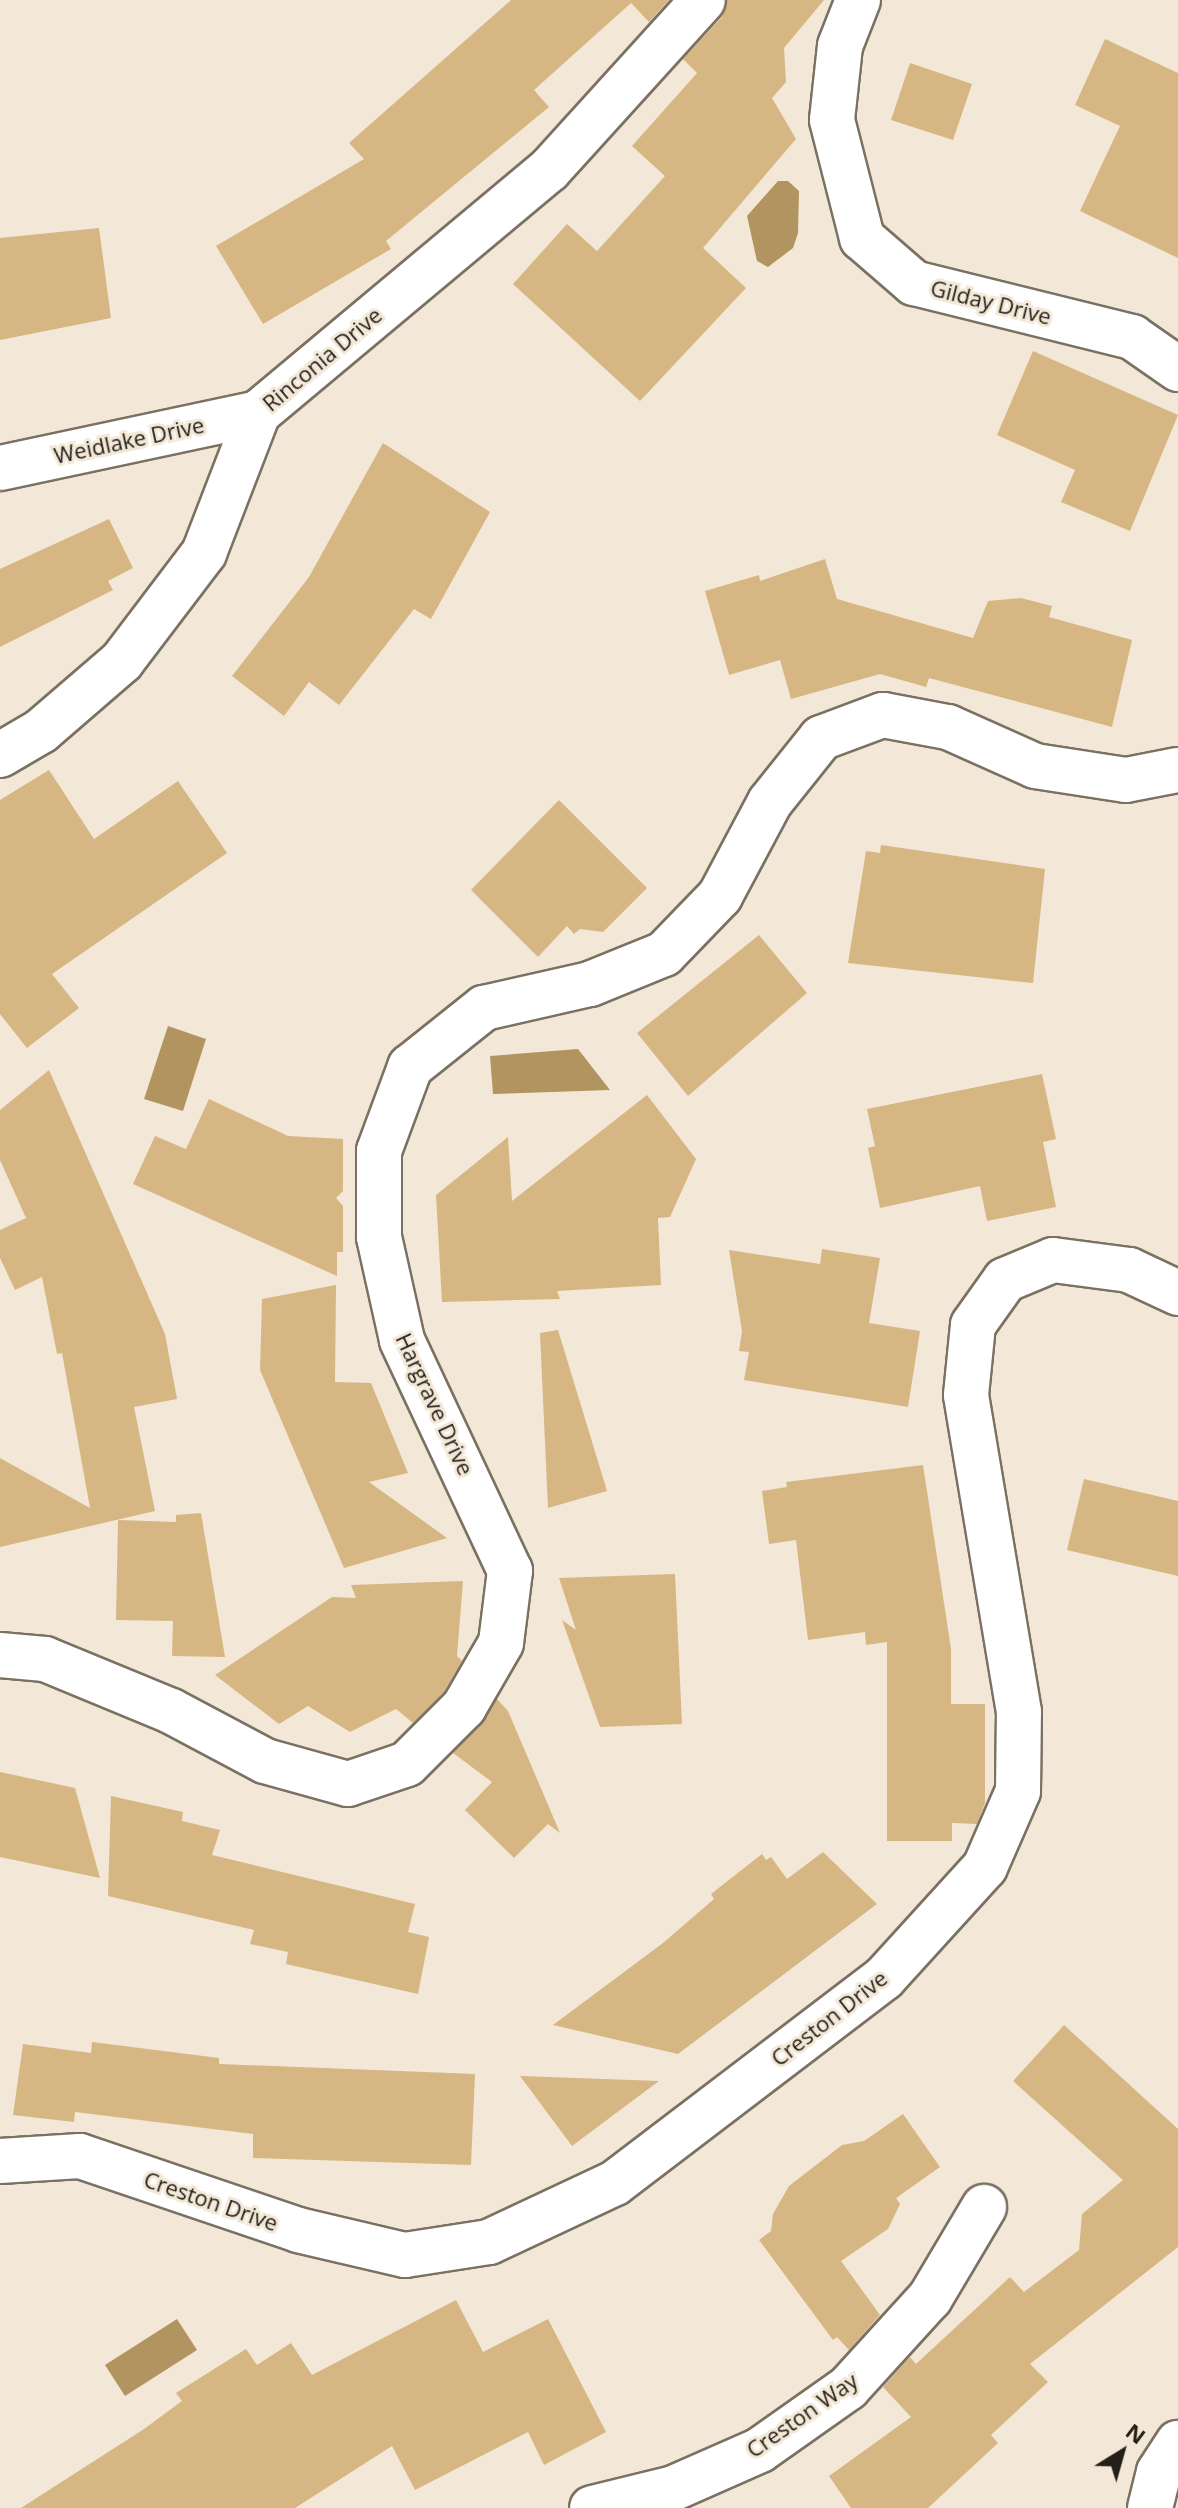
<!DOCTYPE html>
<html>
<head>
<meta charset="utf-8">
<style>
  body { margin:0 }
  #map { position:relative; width:1178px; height:2508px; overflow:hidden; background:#f3e8d7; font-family:"Open Sans",sans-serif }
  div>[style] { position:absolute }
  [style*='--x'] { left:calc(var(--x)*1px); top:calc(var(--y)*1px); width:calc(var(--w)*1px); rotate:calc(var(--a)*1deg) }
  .water>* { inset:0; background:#b29461 }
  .building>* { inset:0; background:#d6b682 }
  .roads { filter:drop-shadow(2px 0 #7b7162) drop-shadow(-2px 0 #7b7162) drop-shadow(0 2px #7b7162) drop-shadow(0 -2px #7b7162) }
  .street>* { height:44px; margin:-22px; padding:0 22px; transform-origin:22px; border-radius:22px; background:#fff }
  span { translate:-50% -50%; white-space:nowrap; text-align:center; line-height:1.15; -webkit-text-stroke:6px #f3e8d7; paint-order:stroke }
  .street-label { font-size:22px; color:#231f19 }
  .north { position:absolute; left:1082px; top:2412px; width:80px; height:80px; -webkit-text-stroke:6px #f3e8d7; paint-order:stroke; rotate:37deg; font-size:22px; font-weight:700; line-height:32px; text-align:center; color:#231f19 }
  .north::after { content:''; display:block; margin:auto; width:28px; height:36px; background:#231f19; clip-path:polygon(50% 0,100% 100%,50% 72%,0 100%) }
</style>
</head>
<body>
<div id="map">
  <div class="water">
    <i style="clip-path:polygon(778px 181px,788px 181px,799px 191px,798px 233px,793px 248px,768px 267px,757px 261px,747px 216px)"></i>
    <i style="clip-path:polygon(168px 1026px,206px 1039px,183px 1111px,144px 1099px)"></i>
    <i style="clip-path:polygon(578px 1049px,610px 1090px,493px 1094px,490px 1056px)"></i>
    <i style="clip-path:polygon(177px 2319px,197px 2350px,125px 2396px,105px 2365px)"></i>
  </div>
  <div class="building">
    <i style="clip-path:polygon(511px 0,669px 0,649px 22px,631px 3px,534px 90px,549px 107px,386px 241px,391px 249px,263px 324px,216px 246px,364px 159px,349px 143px)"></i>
    <i style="clip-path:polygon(727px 0,824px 0,784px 48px,786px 82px,772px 98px,796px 139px,703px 248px,746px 288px,640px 401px,513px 284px,567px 224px,597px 251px,665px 176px,632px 146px,697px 73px,683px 59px,722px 17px)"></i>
    <i style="clip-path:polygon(1105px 39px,1178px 73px,1178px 258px,1080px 211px,1120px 126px,1075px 105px)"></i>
    <i style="clip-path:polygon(910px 63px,972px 84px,953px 140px,891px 120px)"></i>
    <i style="clip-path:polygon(99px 228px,111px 318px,0 340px,0 238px)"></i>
    <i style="clip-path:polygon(1033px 351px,1178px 415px,1130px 531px,1061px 502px,1075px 470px,997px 435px)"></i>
    <i style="clip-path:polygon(383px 443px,490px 512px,431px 619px,414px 609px,339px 705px,309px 682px,284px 716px,232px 676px,309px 577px)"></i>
    <i style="clip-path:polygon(109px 519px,133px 568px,108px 581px,113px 590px,0 647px,0 569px)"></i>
    <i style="clip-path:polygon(825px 559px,837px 599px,973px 638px,988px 601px,1021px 598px,1052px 606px,1049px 617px,1132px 640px,1112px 727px,929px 678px,926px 687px,880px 674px,791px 699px,780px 660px,729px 675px,705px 591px,759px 575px,760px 581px)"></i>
    <i style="clip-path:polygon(49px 770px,94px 839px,178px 781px,227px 853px,52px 974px,79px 1008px,27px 1048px,0 1014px,0 800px)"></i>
    <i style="clip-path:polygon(559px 800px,647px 888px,603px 932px,580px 929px,574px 934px,567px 926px,538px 957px,471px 890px)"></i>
    <i style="clip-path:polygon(881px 845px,1045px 869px,1033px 983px,848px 963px,866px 851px,880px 853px)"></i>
    <i style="clip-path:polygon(759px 935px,807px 993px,688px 1096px,637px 1033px)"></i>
    <i style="clip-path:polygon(49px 1070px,165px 1334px,177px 1399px,134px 1407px,155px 1511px,0 1547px,0 1458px,90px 1508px,62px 1353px,57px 1354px,42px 1277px,15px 1290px,0 1258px,0 1230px,26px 1218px,0 1160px,0 1110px)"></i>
    <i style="clip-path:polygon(1042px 1074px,1056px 1139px,1043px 1142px,1056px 1207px,987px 1221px,980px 1186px,880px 1208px,868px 1148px,875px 1146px,867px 1109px)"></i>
    <i style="clip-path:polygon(647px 1095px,696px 1159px,670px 1217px,658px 1218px,661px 1285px,557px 1291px,560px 1299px,442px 1302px,436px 1195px,508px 1137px,512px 1201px)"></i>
    <i style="clip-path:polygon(209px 1099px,288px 1136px,343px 1139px,343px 1191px,336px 1198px,343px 1206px,343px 1252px,337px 1252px,337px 1276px,133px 1184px,155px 1136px,186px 1149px)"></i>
    <i style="clip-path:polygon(822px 1249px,880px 1258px,869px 1323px,920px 1331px,908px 1407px,744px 1380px,749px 1352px,739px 1351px,742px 1331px,729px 1250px,820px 1264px)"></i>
    <i style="clip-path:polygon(336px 1285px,335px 1382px,371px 1383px,408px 1473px,369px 1482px,447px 1538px,344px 1568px,260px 1370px,262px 1299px)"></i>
    <i style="clip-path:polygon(558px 1330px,607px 1491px,548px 1508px,540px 1333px)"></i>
    <i style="clip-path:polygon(923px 1465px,951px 1649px,951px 1704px,985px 1704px,985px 1803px,977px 1824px,952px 1823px,952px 1841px,887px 1841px,887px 1642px,866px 1645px,865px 1632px,808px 1640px,796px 1540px,769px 1544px,762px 1491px,787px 1487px,786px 1482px)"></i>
    <i style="clip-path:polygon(1084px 1479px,1178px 1501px,1178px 1576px,1067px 1550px)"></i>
    <i style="clip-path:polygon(201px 1513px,225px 1657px,172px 1656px,173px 1621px,116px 1620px,118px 1520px,176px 1522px,176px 1515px)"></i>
    <i style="clip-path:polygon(675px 1574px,682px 1724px,600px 1727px,562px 1620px,576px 1630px,559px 1578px)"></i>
    <i style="clip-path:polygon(463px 1581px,457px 1656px,462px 1661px,444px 1692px,413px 1723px,396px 1709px,350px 1732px,308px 1706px,279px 1724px,215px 1675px,332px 1597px,356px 1598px,351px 1585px)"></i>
    <i style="clip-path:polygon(497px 1699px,508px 1711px,560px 1833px,548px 1824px,514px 1858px,465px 1810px,492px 1782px,453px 1753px)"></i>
    <i style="clip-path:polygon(0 1772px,75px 1788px,100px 1878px,0 1857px)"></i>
    <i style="clip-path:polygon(111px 1796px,183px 1812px,182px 1821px,220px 1830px,212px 1855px,415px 1904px,408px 1932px,429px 1937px,418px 1994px,286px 1964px,288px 1952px,250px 1944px,254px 1930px,108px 1896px)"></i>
    <i style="clip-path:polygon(823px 1852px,877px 1904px,678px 2054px,553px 2025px,663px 1943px,714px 1899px,711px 1894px,762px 1854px,766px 1860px,771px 1857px,787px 1879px)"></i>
    <i style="clip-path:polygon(1064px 2025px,1178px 2129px,1178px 2247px,1030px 2364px,1048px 2382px,991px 2435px,998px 2443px,928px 2508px,851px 2508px,829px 2476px,911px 2417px,883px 2387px,910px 2357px,916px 2364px,1010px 2277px,1024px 2292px,1079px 2250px,1082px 2214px,1123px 2180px,1013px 2081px)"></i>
    <i style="clip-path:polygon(92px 2042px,219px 2058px,219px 2064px,475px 2074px,471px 2165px,253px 2158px,253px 2134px,75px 2112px,74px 2122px,13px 2115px,23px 2044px,91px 2053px)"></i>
    <i style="clip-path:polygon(520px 2076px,659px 2081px,572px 2146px)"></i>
    <i style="clip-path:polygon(903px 2114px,940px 2167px,896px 2198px,900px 2204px,888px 2229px,841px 2261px,880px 2315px,849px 2350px,837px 2337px,833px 2340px,759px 2240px,771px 2231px,773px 2214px,789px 2186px,842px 2145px,864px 2141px)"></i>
    <i style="clip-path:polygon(456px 2300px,483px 2352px,548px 2319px,606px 2432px,544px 2465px,528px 2432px,415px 2490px,392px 2446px,295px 2508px,21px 2508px,144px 2429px,182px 2401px,176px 2393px,246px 2349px,257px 2365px,291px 2343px,312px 2375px)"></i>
  </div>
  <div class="roads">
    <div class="street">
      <i style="--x:858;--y:0;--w:49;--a:111.4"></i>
      <i style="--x:840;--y:46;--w:74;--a:96.2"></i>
      <i style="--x:832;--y:120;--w:122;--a:75.7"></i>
      <i style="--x:862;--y:238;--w:69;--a:40.9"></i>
      <i style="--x:914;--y:283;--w:225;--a:13.9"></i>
      <i style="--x:1132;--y:337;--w:56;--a:34.8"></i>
      <i style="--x:0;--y:468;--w:264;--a:-12"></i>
      <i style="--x:0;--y:755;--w:48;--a:-30.3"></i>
      <i style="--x:41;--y:731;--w:107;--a:-40.8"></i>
      <i style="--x:122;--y:661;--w:136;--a:-52.8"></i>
      <i style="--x:204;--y:553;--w:150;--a:-68.9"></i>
      <i style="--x:258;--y:413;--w:379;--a:-39.9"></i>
      <i style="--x:549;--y:170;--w:229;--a:-47.8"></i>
      <i style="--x:0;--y:1655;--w:45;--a:5.1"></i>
      <i style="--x:45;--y:1659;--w:136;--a:22.4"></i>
      <i style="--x:171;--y:1711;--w:106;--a:28"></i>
      <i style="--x:265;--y:1761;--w:86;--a:15.5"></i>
      <i style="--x:348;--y:1784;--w:62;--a:-18.7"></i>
      <i style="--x:407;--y:1764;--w:81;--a:-45"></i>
      <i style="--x:464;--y:1707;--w:74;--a:-60"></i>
      <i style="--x:501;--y:1643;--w:73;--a:-82.9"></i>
      <i style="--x:510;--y:1571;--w:255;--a:-115.1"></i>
      <i style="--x:402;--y:1340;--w:106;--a:-102.6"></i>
      <i style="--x:379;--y:1237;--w:86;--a:-90"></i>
      <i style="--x:379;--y:1151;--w:90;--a:-69.7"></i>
      <i style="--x:410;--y:1067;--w:95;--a:-38.6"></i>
      <i style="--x:484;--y:1008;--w:109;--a:-12.8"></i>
      <i style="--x:590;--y:984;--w:80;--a:-22.1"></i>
      <i style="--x:664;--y:954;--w:81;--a:-46"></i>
      <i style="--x:720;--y:896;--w:106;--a:-62"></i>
      <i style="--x:770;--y:802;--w:82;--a:-51.4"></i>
      <i style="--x:821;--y:738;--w:66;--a:-20.4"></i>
      <i style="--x:883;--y:715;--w:66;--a:10.5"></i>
      <i style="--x:948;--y:727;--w:95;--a:24.1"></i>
      <i style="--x:1035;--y:766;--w:92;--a:8.7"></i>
      <i style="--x:1126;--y:780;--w:53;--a:-10.9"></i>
      <i style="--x:0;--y:2161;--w:80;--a:-3.6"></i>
      <i style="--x:80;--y:2156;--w:230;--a:18.7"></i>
      <i style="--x:298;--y:2230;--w:110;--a:13.2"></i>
      <i style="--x:405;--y:2255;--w:85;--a:-8.8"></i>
      <i style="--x:489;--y:2242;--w:139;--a:-25.1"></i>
      <i style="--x:615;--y:2183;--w:338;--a:-37.3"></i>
      <i style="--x:884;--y:1978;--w:150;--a:-47.7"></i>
      <i style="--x:985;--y:1867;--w:83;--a:-66.5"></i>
      <i style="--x:1018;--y:1791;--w:79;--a:-89.3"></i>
      <i style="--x:1019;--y:1712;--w:321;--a:-99.5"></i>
      <i style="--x:966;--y:1395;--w:70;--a:-84.3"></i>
      <i style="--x:973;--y:1325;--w:55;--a:-54.6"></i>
      <i style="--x:1005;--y:1280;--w:52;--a:-22.6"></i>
      <i style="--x:1053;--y:1260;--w:77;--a:7.5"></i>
      <i style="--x:1129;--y:1270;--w:54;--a:25.1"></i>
      <i style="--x:592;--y:2508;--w:84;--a:-13.7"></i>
      <i style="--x:674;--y:2488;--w:94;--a:-23.8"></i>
      <i style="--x:760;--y:2450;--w:108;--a:-35.2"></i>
      <i style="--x:848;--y:2388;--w:122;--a:-47.7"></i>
      <i style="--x:930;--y:2298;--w:106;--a:-59.3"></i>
      <i style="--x:1150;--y:2508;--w:37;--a:-76"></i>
      <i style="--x:1159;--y:2472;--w:35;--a:-57"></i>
    </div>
  </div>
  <div class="street-label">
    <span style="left:991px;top:302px;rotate:14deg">Gilday Drive</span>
    <span style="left:322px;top:359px;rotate:-40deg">Rinconia Drive</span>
    <span style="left:129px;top:440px;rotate:-12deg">Weidlake Drive</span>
    <span style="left:435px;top:1404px;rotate:65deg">Hargrave Drive</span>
    <span style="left:829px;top:2018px;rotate:-38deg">Creston Drive</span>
    <span style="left:211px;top:2201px;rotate:19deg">Creston Drive</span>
    <span style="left:802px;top:2415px;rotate:-35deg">Creston Way</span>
  </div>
  <div class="north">N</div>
</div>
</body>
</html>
